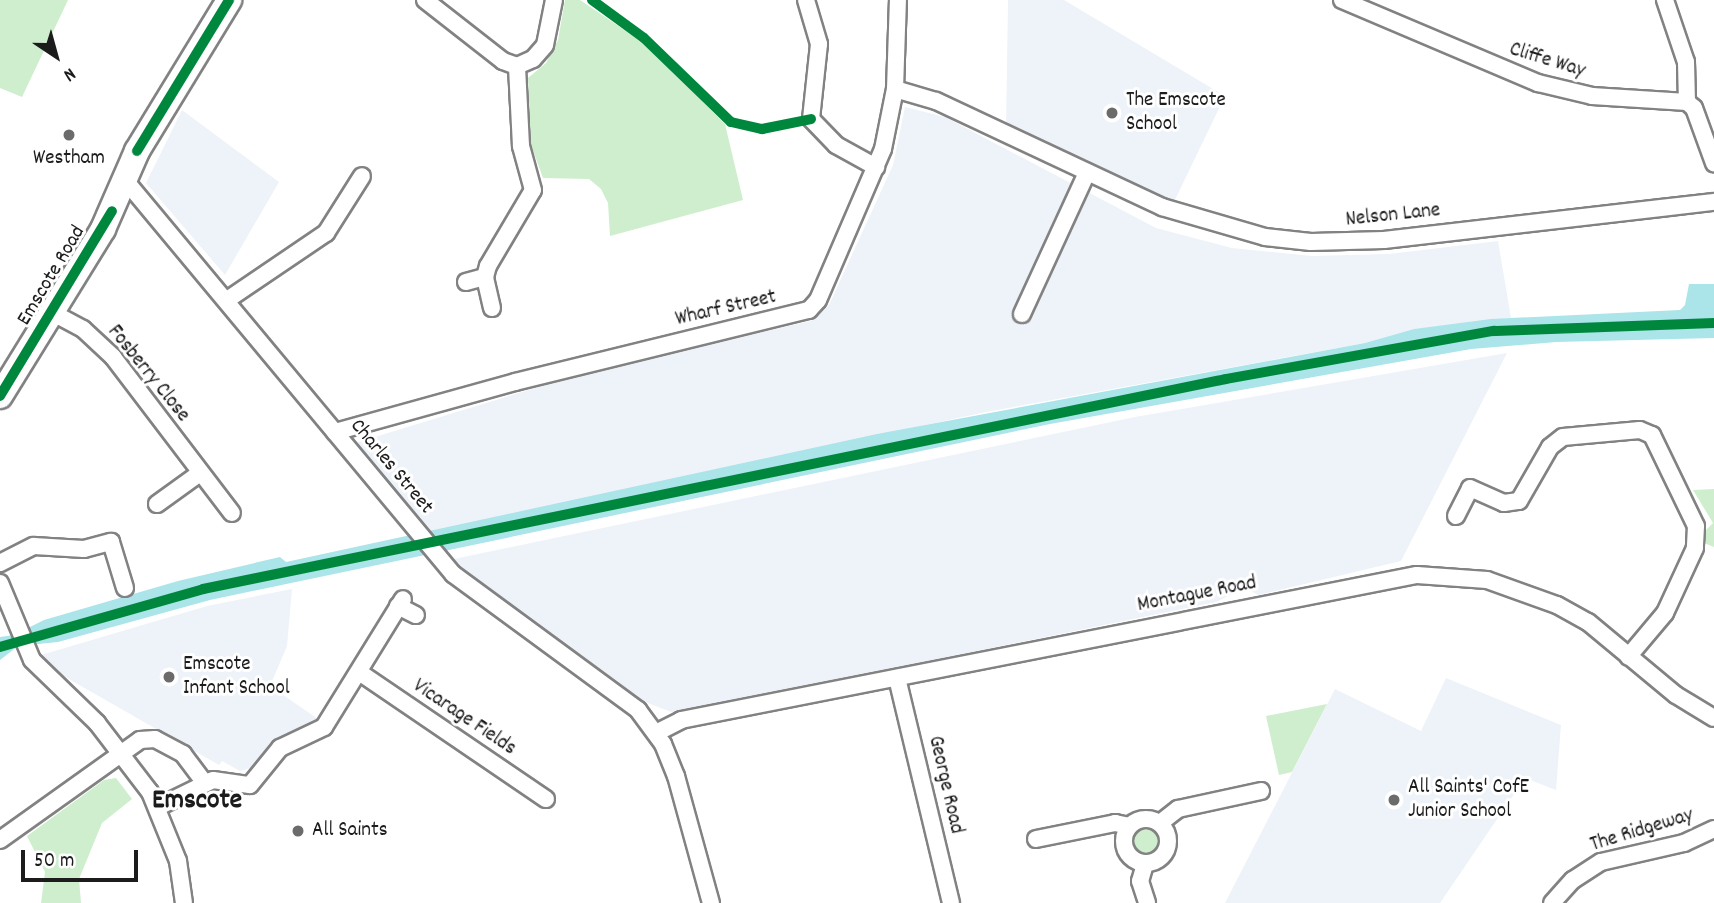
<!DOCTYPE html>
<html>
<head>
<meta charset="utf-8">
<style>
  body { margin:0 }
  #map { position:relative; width:1714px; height:903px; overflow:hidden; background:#fff; font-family:Dekko,sans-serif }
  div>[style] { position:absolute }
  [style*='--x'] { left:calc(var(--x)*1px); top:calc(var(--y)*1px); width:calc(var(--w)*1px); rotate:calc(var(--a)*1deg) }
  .built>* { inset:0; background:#eef3f9 }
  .green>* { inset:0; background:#cfeece }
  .round { border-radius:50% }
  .water>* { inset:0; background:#abe4e9 }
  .roads { filter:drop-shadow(2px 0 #828282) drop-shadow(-2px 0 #828282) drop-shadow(0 2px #828282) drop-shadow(0 -2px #828282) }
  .minor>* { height:16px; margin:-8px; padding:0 8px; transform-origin:8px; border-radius:8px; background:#fff }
  .minor>.ring { margin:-8px; padding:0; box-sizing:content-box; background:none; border:16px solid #fff; border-radius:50% }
  .primary>* { height:24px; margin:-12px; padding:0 12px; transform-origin:12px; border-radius:12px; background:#fff }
  .cycleway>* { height:10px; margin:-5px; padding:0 5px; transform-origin:5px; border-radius:5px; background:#00873e }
  .dots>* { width:19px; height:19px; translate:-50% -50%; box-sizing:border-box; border:4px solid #fff; border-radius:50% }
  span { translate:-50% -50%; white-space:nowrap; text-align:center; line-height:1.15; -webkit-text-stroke:6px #fff; paint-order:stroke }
  .street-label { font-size:21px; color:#1c1c1c }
  .poi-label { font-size:21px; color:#1c1c1c }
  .left { translate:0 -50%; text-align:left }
  .district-label { font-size:28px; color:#1c1c1c; font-weight:700 }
  .north { position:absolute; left:21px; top:21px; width:70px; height:70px; -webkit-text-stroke:5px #fff; paint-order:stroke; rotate:144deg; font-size:19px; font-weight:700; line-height:28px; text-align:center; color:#1c1c1c }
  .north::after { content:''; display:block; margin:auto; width:24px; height:32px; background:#1c1c1c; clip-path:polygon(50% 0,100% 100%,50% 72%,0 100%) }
  .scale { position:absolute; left:21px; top:850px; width:117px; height:32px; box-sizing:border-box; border:4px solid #1c1c1c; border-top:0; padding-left:9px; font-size:21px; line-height:24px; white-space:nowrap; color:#1c1c1c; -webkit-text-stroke:5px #fff; paint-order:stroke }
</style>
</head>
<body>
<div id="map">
  <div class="built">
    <i style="clip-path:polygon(1008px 0,1064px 0,1225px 96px,1172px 206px,1006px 129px)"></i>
    <i style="clip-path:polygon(905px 107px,945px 117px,1156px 228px,1232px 248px,1312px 256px,1389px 254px,1498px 241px,1511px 318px,1414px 329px,1365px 343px,986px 412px,428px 532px,355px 443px,601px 368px,811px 321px,829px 305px,893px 165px)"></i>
    <i style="clip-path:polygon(182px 110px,279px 182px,225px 275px,146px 183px)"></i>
    <i style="clip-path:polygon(1507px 353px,1401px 561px,1258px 595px,1245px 588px,1216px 602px,674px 713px,645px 702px,491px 599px,454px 559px,1135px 417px)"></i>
    <i style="clip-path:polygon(292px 589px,287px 646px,270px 686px,318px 719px,271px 742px,250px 768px,240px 771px,222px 761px,219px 765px,48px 667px,41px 655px,207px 606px)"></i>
    <i style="clip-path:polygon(1446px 678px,1561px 725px,1556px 790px,1525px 778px,1440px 903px,1225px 903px,1335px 689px,1421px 731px)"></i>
  </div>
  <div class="green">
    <i style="clip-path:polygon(0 0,68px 0,22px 97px,0 88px)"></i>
    <i style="clip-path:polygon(565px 0,580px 0,642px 42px,725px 124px,743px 200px,610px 236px,608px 203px,601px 189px,589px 179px,543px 178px,531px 145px,528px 78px,546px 63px,558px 40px)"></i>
    <i style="clip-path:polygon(1714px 489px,1714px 547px,1704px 543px,1703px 533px,1713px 523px,1693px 490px)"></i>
    <i style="clip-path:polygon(1327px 704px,1292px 772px,1279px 775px,1266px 716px)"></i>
    <i style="clip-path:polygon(116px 778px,132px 799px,102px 823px,79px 879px,81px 903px,41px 903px,45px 872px,27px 836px,104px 780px)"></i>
    <i class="round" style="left:1131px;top:825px;width:32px;height:32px"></i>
  </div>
  <div class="water">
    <i style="clip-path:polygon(1689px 284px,1714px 284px,1714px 338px,1556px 342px,1471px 349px,1050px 424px,210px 600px,58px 642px,18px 646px,0 660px,0 637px,14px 635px,44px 620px,178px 581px,280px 557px,286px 562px,877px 434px,1365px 343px,1414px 329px,1491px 319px,1680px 310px,1685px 305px)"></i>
  </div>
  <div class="roads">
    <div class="minor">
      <i style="--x:425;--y:0;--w:99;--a:38"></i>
      <i style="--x:503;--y:61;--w:15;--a:20"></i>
      <i style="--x:517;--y:66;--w:17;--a:-24"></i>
      <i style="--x:533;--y:59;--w:18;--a:-49"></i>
      <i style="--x:545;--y:45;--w:46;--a:-78.7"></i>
      <i style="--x:806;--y:0;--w:46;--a:73.5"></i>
      <i style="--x:819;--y:44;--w:75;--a:96.1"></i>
      <i style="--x:811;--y:119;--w:36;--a:46"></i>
      <i style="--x:836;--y:145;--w:46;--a:28.8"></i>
      <i style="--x:1342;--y:0;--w:213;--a:23"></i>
      <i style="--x:1538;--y:83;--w:56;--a:13.5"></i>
      <i style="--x:1592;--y:96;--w:95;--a:3.6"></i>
      <i style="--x:1687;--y:102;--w:9;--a:41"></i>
      <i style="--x:1694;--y:108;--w:59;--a:70"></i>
      <i style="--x:1665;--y:0;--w:65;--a:71.3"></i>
      <i style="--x:1686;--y:62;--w:40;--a:88.6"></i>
      <i style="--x:895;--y:89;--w:43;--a:16.3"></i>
      <i style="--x:936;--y:101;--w:250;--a:25.1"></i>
      <i style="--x:1162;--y:207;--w:107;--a:16.2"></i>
      <i style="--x:1265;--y:237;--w:46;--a:6.2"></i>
      <i style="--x:1311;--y:242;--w:73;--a:-1.6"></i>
      <i style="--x:1384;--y:240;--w:332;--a:-6.6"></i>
      <i style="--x:125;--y:180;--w:513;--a:50.22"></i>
      <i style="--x:453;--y:574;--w:230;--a:36.3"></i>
      <i style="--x:638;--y:710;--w:42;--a:53.7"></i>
      <i style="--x:663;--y:744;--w:35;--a:68"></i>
      <i style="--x:676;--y:776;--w:132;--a:74.6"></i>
      <i style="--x:466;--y:282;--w:20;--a:-15"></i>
      <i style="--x:227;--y:300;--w:120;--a:-34.1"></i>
      <i style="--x:326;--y:233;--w:67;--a:-57.7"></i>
      <i style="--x:492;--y:308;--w:32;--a:-103"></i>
      <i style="--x:485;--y:277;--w:11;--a:-75"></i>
      <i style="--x:488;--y:266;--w:88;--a:-59.4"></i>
      <i style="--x:533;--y:190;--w:46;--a:-105.3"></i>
      <i style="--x:521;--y:146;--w:80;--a:-92.9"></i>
      <i style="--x:53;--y:313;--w:34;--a:28"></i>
      <i style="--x:83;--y:329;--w:41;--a:43"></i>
      <i style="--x:113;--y:357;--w:196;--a:52.7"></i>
      <i style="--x:1022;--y:314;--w:155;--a:-65.3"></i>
      <i style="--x:335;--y:432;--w:187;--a:-15.5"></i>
      <i style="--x:515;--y:382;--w:303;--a:-13.8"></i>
      <i style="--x:809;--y:310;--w:13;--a:-48"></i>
      <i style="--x:818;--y:300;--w:164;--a:-66.7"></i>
      <i style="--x:883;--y:149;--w:61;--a:-78.7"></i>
      <i style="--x:895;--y:89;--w:89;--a:-88.1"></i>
      <i style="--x:157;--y:504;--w:53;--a:-35.8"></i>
      <i style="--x:1456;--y:516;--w:31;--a:-63"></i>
      <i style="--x:1470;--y:488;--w:37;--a:24"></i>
      <i style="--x:1504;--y:503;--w:15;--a:-8"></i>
      <i style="--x:1519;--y:501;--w:62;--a:-60.1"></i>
      <i style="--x:1550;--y:447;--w:16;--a:-38"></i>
      <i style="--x:1563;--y:437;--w:77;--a:-5.2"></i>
      <i style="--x:1640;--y:430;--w:13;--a:23"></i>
      <i style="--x:1652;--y:435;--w:101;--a:64.2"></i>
      <i style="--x:1696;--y:526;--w:22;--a:93"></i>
      <i style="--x:1695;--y:548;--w:72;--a:114.8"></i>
      <i style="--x:1665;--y:613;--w:57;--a:130.1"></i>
      <i style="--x:0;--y:563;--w:38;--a:-27"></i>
      <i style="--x:34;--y:546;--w:50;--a:3.4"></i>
      <i style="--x:84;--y:549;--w:28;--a:-15"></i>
      <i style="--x:111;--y:542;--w:48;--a:73.1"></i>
      <i style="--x:0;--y:583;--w:83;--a:67.4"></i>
      <i style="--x:32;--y:660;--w:91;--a:44.1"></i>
      <i style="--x:97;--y:723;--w:87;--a:52.5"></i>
      <i style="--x:150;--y:792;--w:74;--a:67.9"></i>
      <i style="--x:178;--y:861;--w:42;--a:81.9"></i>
      <i style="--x:398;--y:606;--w:20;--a:27"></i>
      <i style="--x:359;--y:672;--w:226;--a:34.2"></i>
      <i style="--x:897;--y:678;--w:231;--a:76.5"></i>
      <i style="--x:656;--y:733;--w:28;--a:-27"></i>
      <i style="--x:681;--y:720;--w:750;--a:-11.15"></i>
      <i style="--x:1417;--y:575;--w:70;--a:4.1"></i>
      <i style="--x:1487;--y:580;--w:74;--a:19.7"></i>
      <i style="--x:1557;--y:605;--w:35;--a:29"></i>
      <i style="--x:1588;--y:622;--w:114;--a:39.7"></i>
      <i style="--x:1676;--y:695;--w:44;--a:31.2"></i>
      <i style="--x:158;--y:807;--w:61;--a:-26.1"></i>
      <i style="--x:213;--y:780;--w:37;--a:8"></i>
      <i style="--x:250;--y:785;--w:48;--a:-51"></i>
      <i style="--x:280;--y:748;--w:49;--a:-25.5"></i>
      <i style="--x:324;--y:727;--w:150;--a:-58.3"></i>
      <i class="ring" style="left:1124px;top:819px;width:28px;height:28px"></i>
      <i style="--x:1160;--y:823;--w:23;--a:-38"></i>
      <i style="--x:1178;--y:809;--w:85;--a:-12.2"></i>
      <i style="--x:1036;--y:839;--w:81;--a:-11.4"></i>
      <i style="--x:1115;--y:823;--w:14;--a:12"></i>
      <i style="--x:0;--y:840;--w:172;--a:-35.5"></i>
      <i style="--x:140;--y:740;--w:15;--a:-4"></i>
      <i style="--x:155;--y:739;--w:32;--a:28"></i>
      <i style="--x:183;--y:754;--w:35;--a:53"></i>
      <i style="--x:1145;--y:864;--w:18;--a:106"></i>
      <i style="--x:1140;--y:881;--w:23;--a:72"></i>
      <i style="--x:1552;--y:903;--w:31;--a:-48"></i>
      <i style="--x:1573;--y:880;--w:33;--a:-33"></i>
      <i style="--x:1601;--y:862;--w:85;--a:-12.9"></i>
      <i style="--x:1684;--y:843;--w:33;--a:-25"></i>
    </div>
    <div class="primary">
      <i style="--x:0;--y:396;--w:196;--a:-58.3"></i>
      <i style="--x:103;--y:229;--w:85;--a:-66.4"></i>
      <i style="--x:137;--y:151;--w:177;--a:-58.6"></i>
    </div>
  </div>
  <div class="cycleway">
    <i style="--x:592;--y:0;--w:64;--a:36.2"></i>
    <i style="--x:644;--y:38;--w:121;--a:44"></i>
    <i style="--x:731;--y:122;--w:32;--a:13"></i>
    <i style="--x:762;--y:129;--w:50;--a:-11.5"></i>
    <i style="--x:137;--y:151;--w:177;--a:-58.6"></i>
    <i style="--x:0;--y:396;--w:216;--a:-58.8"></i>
    <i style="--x:0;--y:647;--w:211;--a:-15.9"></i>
    <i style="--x:203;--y:589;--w:1044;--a:-11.6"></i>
    <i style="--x:1226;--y:379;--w:272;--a:-10.2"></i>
    <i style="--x:1494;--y:331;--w:220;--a:-2.1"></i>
  </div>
  <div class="dots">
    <i style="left:1112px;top:113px;background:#6b6b6b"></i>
    <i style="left:69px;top:135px;background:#6b6b6b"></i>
    <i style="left:169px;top:677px;background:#6b6b6b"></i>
    <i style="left:1394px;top:800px;background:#6b6b6b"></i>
    <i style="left:298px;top:831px;background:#6b6b6b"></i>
  </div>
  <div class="street-label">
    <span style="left:1547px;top:61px;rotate:17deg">Cliffe Way</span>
    <span style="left:1393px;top:216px;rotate:-6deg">Nelson Lane</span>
    <span style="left:52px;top:276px;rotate:-59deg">Emscote Road</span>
    <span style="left:726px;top:309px;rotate:-13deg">Wharf Street</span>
    <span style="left:148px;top:374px;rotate:51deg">Fosberry Close</span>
    <span style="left:391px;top:467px;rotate:50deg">Charles Street</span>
    <span style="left:1197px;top:595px;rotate:-11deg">Montague Road</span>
    <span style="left:464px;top:718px;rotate:34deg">Vicarage Fields</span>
    <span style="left:945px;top:785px;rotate:77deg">George Road</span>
    <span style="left:1642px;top:831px;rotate:-17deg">The Ridgeway</span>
  </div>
  <div class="poi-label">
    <span class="left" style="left:1126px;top:113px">The Emscote<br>School</span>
    <span style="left:69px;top:159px">Westham</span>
    <span class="left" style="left:183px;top:677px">Emscote<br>Infant School</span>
    <span class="left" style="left:1408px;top:800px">All Saints' CofE<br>Junior School</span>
    <span class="left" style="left:312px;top:831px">All Saints</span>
  </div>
  <div class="district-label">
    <span style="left:197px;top:802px">Emscote</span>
  </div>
  <div class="north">N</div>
  <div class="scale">50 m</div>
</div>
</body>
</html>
